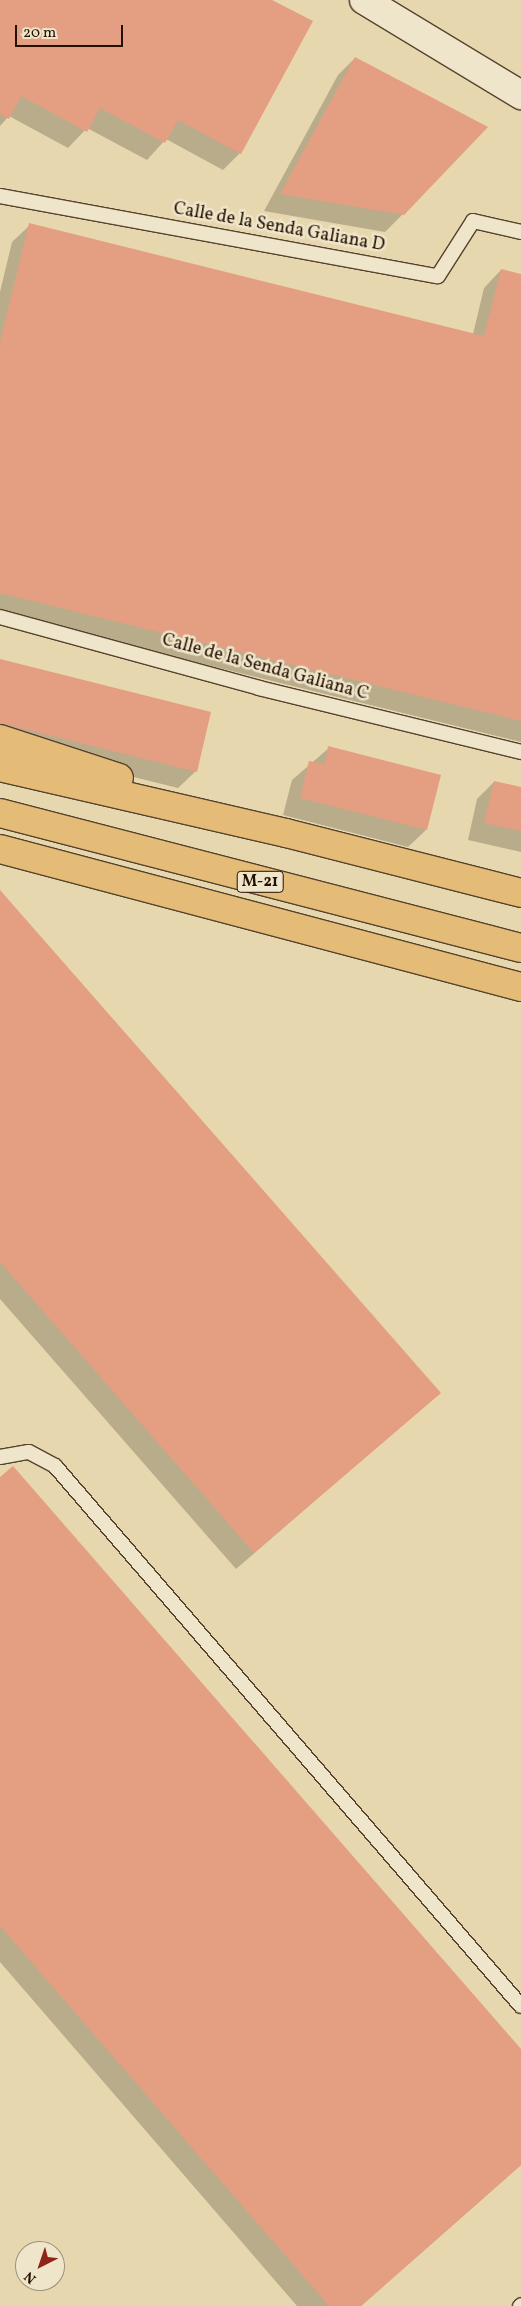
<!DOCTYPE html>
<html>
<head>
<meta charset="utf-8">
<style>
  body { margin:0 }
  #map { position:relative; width:521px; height:2306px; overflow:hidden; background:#e7d7ae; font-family:Vollkorn,serif }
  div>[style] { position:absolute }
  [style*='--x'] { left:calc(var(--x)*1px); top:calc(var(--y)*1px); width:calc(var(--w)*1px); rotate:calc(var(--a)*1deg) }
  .shadow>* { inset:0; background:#0003 }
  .building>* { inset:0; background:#e49e82 }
  .roads { filter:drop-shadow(1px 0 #56422d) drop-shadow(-1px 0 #56422d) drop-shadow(0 1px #56422d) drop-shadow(0 -1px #56422d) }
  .lane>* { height:14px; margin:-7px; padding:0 7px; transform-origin:7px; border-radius:7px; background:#efe5ca }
  .street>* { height:28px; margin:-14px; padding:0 14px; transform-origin:14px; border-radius:14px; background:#efe5ca }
  .highway>* { height:28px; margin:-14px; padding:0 14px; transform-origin:14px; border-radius:14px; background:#e4bc77 }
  span { translate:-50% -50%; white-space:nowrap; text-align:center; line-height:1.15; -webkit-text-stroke:5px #efe5ca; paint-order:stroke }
  .shield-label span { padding:1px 4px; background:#efe5ca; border:1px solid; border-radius:4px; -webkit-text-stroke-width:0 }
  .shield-label { font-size:16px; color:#251102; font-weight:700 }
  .street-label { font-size:18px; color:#251102 }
  .north { position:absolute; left:15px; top:2241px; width:50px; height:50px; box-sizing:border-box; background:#efe5ca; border:1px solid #9e907a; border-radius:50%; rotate:221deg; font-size:14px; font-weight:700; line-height:20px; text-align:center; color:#251102 }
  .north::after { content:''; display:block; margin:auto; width:18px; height:22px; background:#8f2418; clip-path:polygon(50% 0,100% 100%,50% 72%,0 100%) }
  .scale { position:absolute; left:15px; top:25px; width:108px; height:22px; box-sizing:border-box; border:2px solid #251102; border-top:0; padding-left:6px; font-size:15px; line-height:18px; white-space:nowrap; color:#251102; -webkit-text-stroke:4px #efe5ca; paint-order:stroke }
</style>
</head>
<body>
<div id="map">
  <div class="shadow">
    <i style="clip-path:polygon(0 0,272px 0,240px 153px,223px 170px,166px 139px,147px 160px,87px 128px,68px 148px,9px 116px,0 126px)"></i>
    <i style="clip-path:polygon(355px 58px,403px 214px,385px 232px,264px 211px,338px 75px)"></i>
    <i style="clip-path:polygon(30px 225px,473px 334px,484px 288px,501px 270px,521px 275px,521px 742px,0 614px,0 292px,12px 242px)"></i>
    <i style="clip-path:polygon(0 661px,196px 771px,178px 788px,0 744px)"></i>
    <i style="clip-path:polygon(329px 748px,426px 830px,408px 847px,283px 815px,292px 780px)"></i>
    <i style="clip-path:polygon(494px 782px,521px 789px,521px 852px,468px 840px,477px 799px)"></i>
    <i style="clip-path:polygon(0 892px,439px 1393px,236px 1569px,0 1299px)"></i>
    <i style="clip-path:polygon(0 1479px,521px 2051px,521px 2165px,361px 2306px,297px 2306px,0 1962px)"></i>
  </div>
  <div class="building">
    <i style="clip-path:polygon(0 0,272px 0,313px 21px,241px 154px,178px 120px,165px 143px,100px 108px,87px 132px,21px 96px,9px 119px,0 114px)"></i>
    <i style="clip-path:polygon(355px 57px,488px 127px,404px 215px,280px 194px)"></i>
    <i style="clip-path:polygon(29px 223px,484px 336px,501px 269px,521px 274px,521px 721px,0 593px,0 342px)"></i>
    <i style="clip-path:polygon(0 659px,211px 712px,197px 772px,0 723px)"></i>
    <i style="clip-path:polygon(328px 746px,441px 775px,427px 830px,300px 798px,309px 761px,325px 764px)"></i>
    <i style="clip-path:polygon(494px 781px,521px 787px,521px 831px,484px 823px)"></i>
    <i style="clip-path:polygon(0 890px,441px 1393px,254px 1553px,0 1262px)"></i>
    <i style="clip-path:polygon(13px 1466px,521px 2049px,521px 2165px,361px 2306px,329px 2306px,0 1926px,0 1477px)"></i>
  </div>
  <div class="roads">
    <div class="lane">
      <i style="--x:0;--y:196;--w:445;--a:10.4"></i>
      <i style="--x:438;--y:276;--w:65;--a:-57.5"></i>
      <i style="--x:473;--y:221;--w:49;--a:12.9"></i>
      <i style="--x:0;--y:617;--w:269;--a:15.3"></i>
      <i style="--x:259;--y:688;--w:270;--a:13.7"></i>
      <i style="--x:0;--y:1457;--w:29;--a:-10"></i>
      <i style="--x:29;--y:1452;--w:30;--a:28"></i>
      <i style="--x:55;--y:1466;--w:713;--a:49.21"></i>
      <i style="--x:520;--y:2306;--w:1;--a:-45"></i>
    </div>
    <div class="street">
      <i style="--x:364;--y:0;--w:184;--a:31.2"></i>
    </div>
    <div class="highway">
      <i style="--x:0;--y:739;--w:125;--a:18.1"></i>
      <i style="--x:0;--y:767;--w:294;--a:13"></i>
      <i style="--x:286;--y:833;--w:243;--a:14.3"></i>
      <i style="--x:0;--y:813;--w:538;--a:14.53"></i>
      <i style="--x:0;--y:849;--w:539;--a:14.84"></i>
    </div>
  </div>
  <div class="shield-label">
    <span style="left:260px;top:882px">M-21</span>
  </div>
  <div class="street-label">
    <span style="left:279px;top:228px;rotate:10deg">Calle de la Senda Galiana D</span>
    <span style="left:265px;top:668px;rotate:15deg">Calle de la Senda Galiana C</span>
  </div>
  <div class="north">N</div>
  <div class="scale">20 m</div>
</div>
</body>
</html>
